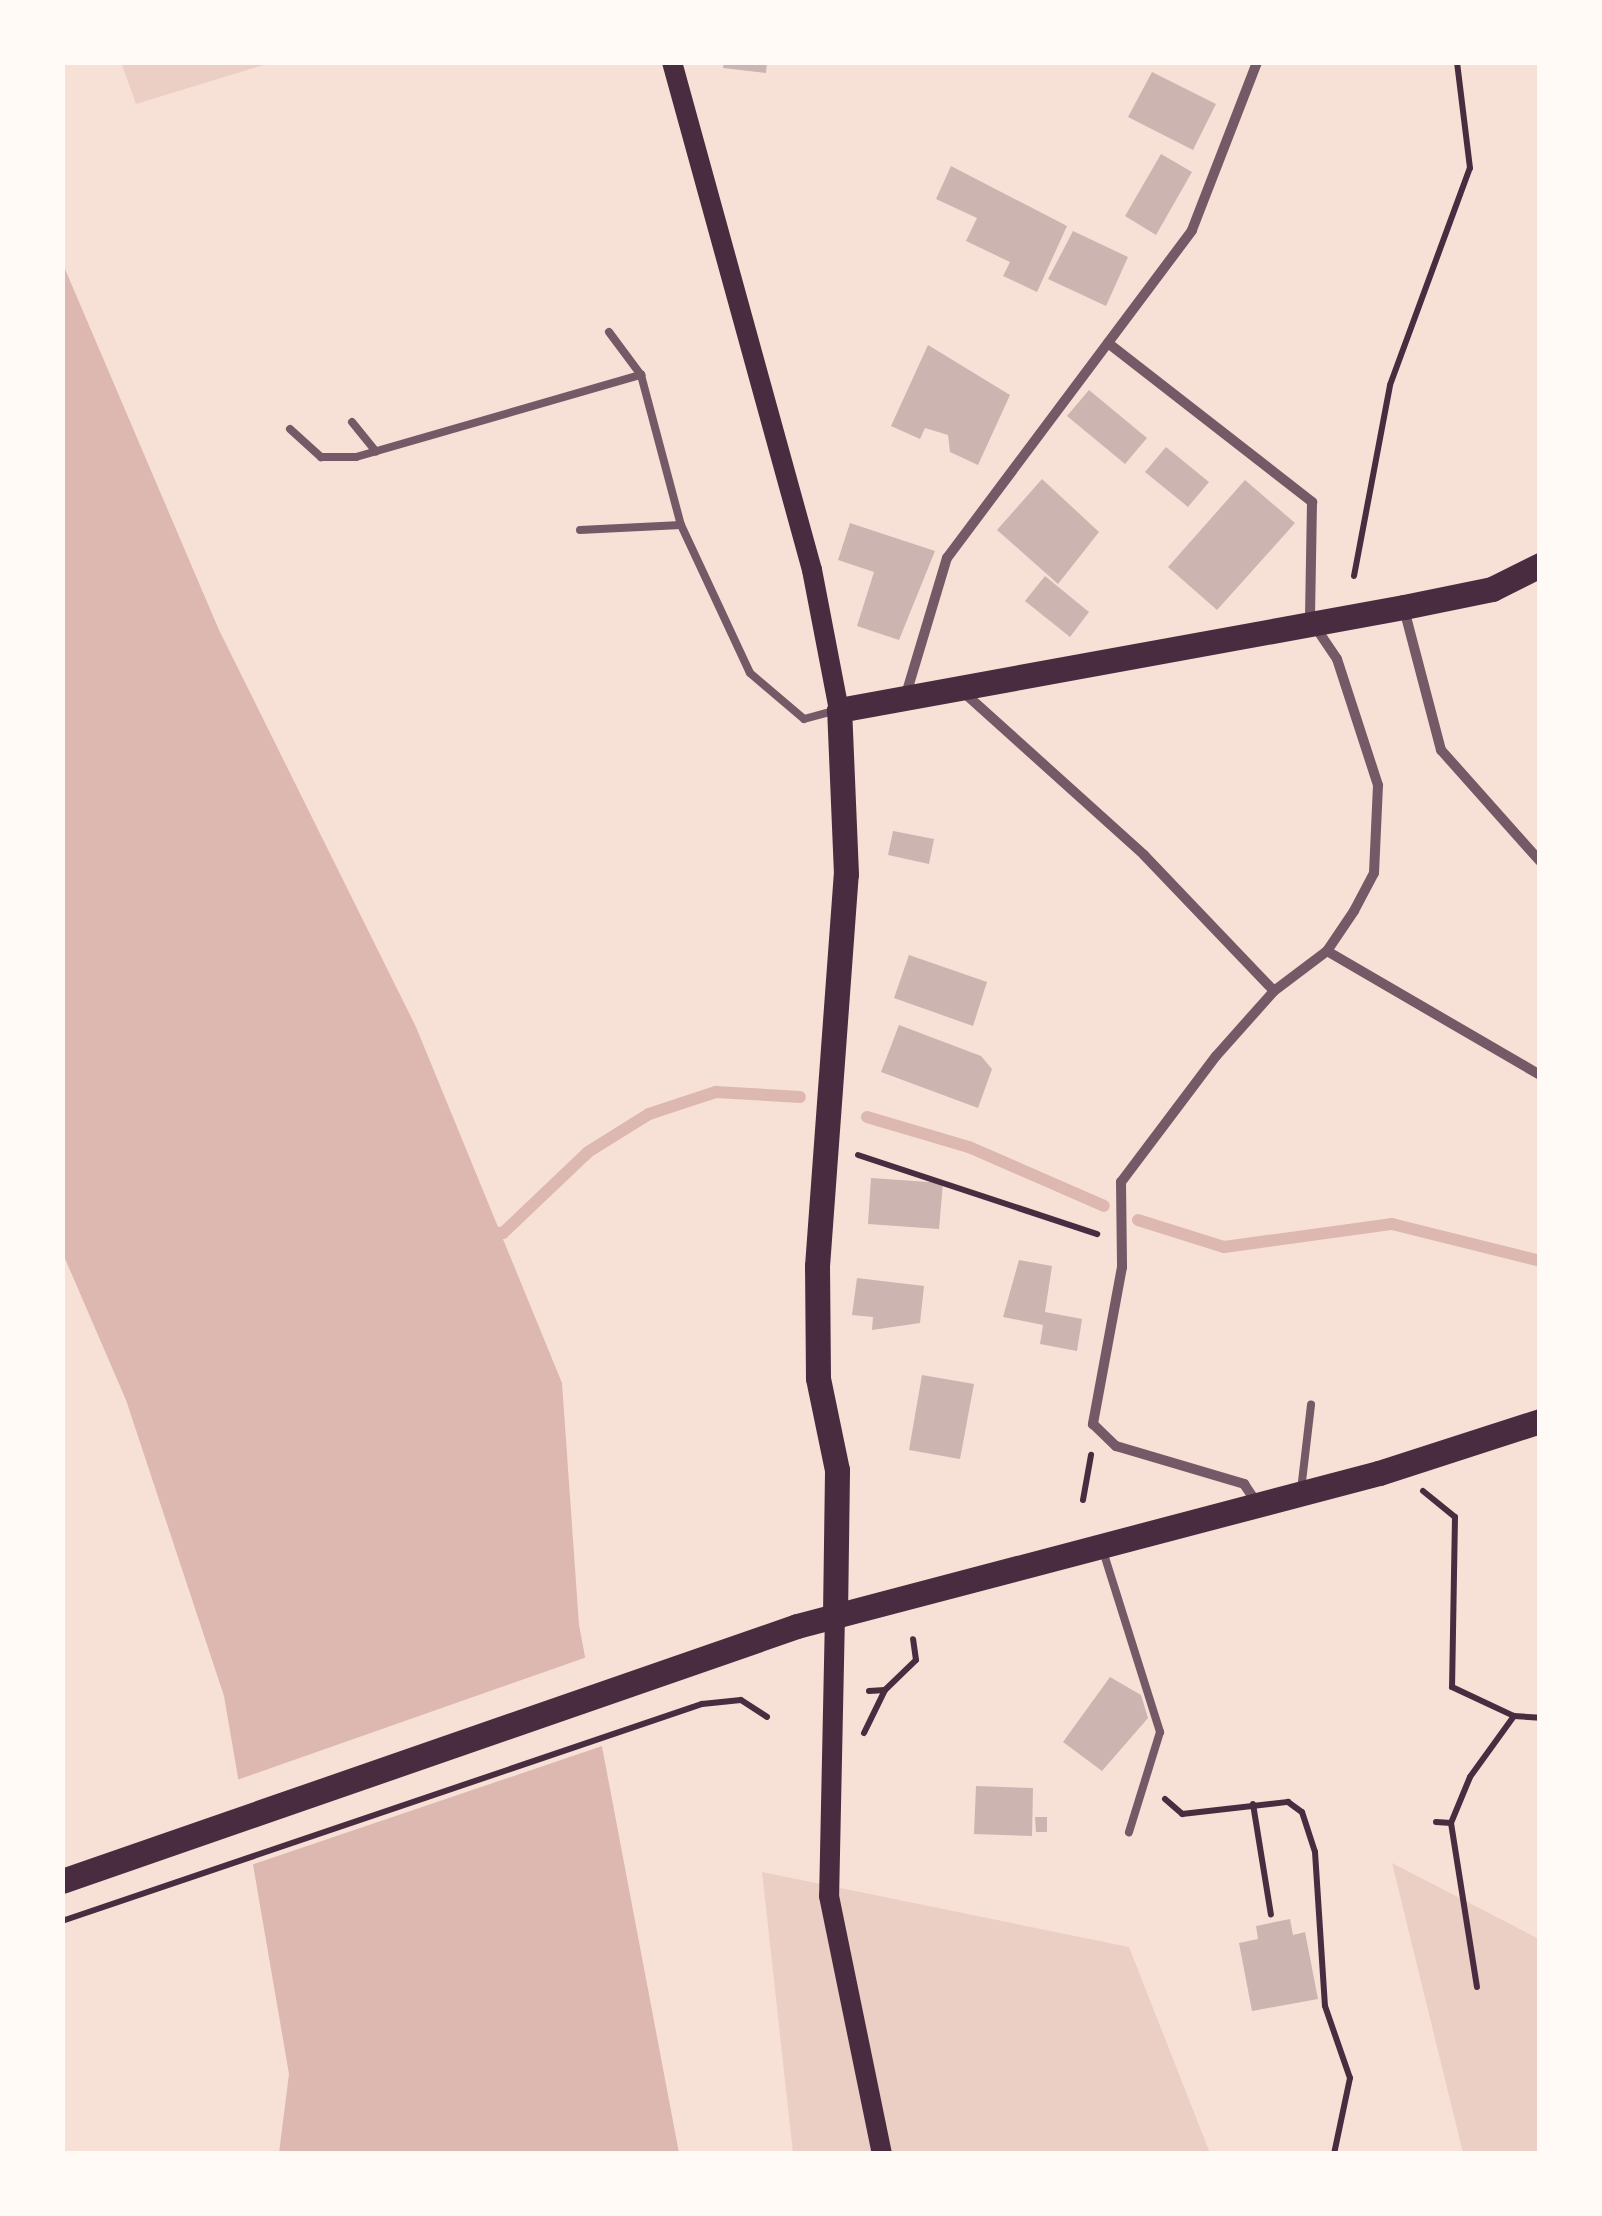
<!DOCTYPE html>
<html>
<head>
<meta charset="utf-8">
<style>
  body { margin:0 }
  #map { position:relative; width:1602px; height:2216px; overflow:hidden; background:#f7e1d7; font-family:Jost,sans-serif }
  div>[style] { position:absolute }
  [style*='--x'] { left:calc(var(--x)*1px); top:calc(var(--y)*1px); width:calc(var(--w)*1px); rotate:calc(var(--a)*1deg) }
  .green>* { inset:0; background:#ebcfc5 }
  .water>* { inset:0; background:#dcb8b0 }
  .pier>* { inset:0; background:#f7e1d7 }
  .stream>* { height:12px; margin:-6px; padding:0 6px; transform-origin:6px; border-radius:6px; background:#dcb8b0 }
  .building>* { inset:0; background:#ccb4b1 }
  .path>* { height:6px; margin:-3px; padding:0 3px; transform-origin:3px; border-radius:3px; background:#4a2c40 }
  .service>* { height:8px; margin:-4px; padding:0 4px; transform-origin:4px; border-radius:4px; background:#755966 }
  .minor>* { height:10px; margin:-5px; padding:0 5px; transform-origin:5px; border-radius:5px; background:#755966 }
  .secondary>* { height:20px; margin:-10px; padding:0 10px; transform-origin:10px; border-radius:10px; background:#4a2c40 }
  .primary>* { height:25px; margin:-12.5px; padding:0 12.5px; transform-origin:12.5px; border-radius:12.5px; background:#4a2c40 }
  span { translate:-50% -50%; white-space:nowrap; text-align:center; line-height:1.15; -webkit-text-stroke:9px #fffaf5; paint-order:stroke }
  .frame { position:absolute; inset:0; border:65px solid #fffaf5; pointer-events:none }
</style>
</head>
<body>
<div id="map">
  <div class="green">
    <i style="clip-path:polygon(121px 62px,270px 62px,270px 63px,136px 104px)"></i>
    <i style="clip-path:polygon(1392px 1863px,1539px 1939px,1539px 2153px,1463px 2153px)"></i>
    <i style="clip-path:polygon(762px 1872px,1129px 1947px,1210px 2153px,793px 2153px)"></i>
  </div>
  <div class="water">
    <i style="clip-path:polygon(62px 262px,219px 630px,416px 1027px,562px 1383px,579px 1625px,679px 2153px,279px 2153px,289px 2074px,224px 1696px,126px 1400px,63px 1254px)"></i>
  </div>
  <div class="pier">
    <i style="clip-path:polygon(590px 1656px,608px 1744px,248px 1866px,234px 1781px)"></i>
  </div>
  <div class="stream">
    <i style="--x:867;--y:1117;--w:106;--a:16.4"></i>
    <i style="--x:969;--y:1147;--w:147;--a:23.6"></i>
    <i style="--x:1138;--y:1220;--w:90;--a:17.4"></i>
    <i style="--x:1224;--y:1247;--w:170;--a:-7.8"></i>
    <i style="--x:1392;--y:1224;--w:153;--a:14"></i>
    <i style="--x:485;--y:1232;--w:18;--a:3"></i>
    <i style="--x:503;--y:1233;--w:117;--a:-43.6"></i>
    <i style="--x:588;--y:1152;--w:72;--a:-31.9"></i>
    <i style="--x:649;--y:1114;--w:71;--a:-18.2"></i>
    <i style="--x:716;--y:1092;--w:84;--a:3.4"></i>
  </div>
  <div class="building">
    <i style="clip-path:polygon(724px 62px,767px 62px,766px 73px,723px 68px)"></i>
    <i style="clip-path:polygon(1152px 72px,1216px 104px,1193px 150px,1128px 117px)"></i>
    <i style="clip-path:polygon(1161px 154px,1192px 172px,1156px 235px,1125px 216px)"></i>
    <i style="clip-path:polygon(951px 166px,1067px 226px,1037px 292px,1003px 276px,1010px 262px,966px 241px,977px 218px,936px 199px)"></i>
    <i style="clip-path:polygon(1073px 231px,1128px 257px,1106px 306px,1048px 279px)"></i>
    <i style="clip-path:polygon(928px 345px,1010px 395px,978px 465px,950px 452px,948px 435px,925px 428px,920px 439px,891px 426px)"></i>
    <i style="clip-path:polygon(1089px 390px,1147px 438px,1125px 464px,1067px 416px)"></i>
    <i style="clip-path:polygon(1166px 447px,1209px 482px,1188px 507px,1145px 472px)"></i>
    <i style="clip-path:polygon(1042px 479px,1099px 532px,1058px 584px,997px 530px)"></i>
    <i style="clip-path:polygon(1245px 480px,1295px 523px,1217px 610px,1168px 567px)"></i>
    <i style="clip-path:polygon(850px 523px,935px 551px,899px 640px,857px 626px,874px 572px,838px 560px)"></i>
    <i style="clip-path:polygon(1045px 576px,1089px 612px,1070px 637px,1025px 601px)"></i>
    <i style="clip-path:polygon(893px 831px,934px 839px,929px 864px,888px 855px)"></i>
    <i style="clip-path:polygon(909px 955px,987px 982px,973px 1026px,894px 998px)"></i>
    <i style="clip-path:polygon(899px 1025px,981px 1056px,992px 1069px,978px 1108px,881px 1072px)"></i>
    <i style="clip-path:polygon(871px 1178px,943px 1183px,939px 1229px,868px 1224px)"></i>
    <i style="clip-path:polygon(1019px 1260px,1052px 1266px,1045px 1312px,1082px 1319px,1077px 1351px,1040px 1344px,1043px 1325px,1003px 1317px)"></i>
    <i style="clip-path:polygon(857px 1278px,924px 1286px,920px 1323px,872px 1330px,873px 1317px,852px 1315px)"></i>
    <i style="clip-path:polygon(922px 1375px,974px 1384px,960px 1459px,909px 1450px)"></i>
    <i style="clip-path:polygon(1110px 1677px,1141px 1695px,1148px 1718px,1102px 1771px,1063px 1742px)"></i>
    <i style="clip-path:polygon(976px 1786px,1033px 1788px,1032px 1836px,974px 1834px)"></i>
    <i style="clip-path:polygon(1035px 1817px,1047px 1817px,1047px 1832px,1036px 1832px)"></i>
    <i style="clip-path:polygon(1290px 1919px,1293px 1935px,1305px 1932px,1318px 1999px,1252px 2011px,1239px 1943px,1258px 1939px,1256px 1926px)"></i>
  </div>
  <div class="path">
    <i style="--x:1354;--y:576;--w:194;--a:-79.3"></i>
    <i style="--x:1390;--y:385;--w:231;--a:-69.8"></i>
    <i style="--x:1470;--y:168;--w:107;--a:-97"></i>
    <i style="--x:858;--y:1155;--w:252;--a:18.3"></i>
    <i style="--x:1423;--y:1491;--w:41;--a:39.1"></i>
    <i style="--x:1455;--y:1517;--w:170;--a:91"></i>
    <i style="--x:1452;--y:1687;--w:68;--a:25.1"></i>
    <i style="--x:1514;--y:1716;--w:75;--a:125.8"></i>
    <i style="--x:1470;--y:1777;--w:50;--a:112.4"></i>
    <i style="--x:1451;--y:1823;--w:166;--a:81"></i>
    <i style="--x:1083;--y:1500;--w:46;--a:-79.9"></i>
    <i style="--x:869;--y:1691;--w:16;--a:-4"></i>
    <i style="--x:885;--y:1690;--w:43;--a:-44.1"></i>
    <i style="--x:916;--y:1660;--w:21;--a:-98"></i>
    <i style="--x:1514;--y:1716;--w:26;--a:4"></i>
    <i style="--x:864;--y:1733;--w:48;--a:-64"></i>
    <i style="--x:1165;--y:1799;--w:23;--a:41"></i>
    <i style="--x:1182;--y:1814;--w:107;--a:-6.5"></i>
    <i style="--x:1288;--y:1802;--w:17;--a:36"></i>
    <i style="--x:1302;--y:1812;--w:42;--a:72"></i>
    <i style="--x:1315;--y:1852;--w:154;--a:86.3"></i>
    <i style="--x:1325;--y:2006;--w:76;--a:70.9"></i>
    <i style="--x:1350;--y:2078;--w:78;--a:101.9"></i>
    <i style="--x:1253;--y:1804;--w:112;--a:80.8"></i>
    <i style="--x:1436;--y:1822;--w:15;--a:4"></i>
    <i style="--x:62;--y:1921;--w:676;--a:-18.73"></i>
    <i style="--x:702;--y:1704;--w:39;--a:-6"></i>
    <i style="--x:741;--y:1700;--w:31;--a:33"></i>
  </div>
  <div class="service">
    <i style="--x:609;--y:332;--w:54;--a:53.3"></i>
    <i style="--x:641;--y:375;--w:155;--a:75.1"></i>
    <i style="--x:681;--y:525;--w:163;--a:65"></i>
    <i style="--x:750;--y:673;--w:71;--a:40.4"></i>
    <i style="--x:804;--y:719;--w:31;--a:-15"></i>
    <i style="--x:352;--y:422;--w:38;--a:51"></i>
    <i style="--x:290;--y:429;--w:42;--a:42.1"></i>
    <i style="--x:321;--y:457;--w:35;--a:0"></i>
    <i style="--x:356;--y:457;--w:297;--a:-16.1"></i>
    <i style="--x:580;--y:530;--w:101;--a:-2.8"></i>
    <i style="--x:1301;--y:1490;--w:86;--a:-83.3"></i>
    <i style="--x:1103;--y:1551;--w:190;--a:72.5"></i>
    <i style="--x:1160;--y:1732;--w:105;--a:107.2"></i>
  </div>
  <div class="minor">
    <i style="--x:1108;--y:343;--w:259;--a:37.9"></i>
    <i style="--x:1312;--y:502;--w:117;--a:91"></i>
    <i style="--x:1310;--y:619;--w:48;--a:56"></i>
    <i style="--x:1337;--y:659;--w:133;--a:72"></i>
    <i style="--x:1378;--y:785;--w:88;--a:92.6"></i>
    <i style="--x:1374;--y:873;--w:43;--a:117.8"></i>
    <i style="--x:1354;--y:911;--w:48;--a:124"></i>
    <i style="--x:1327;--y:951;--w:66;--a:143"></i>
    <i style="--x:1274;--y:991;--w:87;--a:131.7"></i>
    <i style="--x:1216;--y:1056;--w:158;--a:127"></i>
    <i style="--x:1121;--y:1182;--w:85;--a:89.3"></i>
    <i style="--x:1122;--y:1267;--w:160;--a:100.5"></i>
    <i style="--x:1093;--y:1424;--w:32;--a:44"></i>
    <i style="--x:1116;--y:1446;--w:134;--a:16.5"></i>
    <i style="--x:1244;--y:1484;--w:23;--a:56"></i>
    <i style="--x:1404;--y:609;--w:146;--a:75.3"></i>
    <i style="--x:1441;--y:750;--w:149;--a:48.3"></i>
    <i style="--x:961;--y:690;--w:246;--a:42"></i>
    <i style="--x:1144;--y:855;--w:188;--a:46.3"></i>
    <i style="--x:907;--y:691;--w:139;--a:-73.3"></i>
    <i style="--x:947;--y:558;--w:409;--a:-53.2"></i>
    <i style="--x:1192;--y:230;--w:180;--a:-68.8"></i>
    <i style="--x:1327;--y:951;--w:246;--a:30.2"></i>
  </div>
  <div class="secondary">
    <i style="--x:672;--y:62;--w:527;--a:74.59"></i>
    <i style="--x:812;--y:570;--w:143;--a:79.1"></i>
    <i style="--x:835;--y:1615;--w:281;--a:91.2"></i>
    <i style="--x:829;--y:1896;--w:263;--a:78.4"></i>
  </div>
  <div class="primary">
    <i style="--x:835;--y:1615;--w:145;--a:-89.2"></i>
    <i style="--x:837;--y:1470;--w:94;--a:-101.7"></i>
    <i style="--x:818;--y:1378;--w:112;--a:-90.5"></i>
    <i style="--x:817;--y:1266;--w:393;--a:-85.8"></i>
    <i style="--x:846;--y:874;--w:164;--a:-92.4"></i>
    <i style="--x:839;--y:710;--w:574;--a:-10.33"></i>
    <i style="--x:1404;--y:607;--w:90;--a:-11.6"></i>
    <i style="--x:1492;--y:589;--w:54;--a:-26.6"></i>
    <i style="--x:62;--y:1881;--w:778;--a:-19.13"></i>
    <i style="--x:797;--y:1626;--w:602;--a:-14.73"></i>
    <i style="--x:1379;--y:1473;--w:169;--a:-17.9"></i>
  </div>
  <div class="frame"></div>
</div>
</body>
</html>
